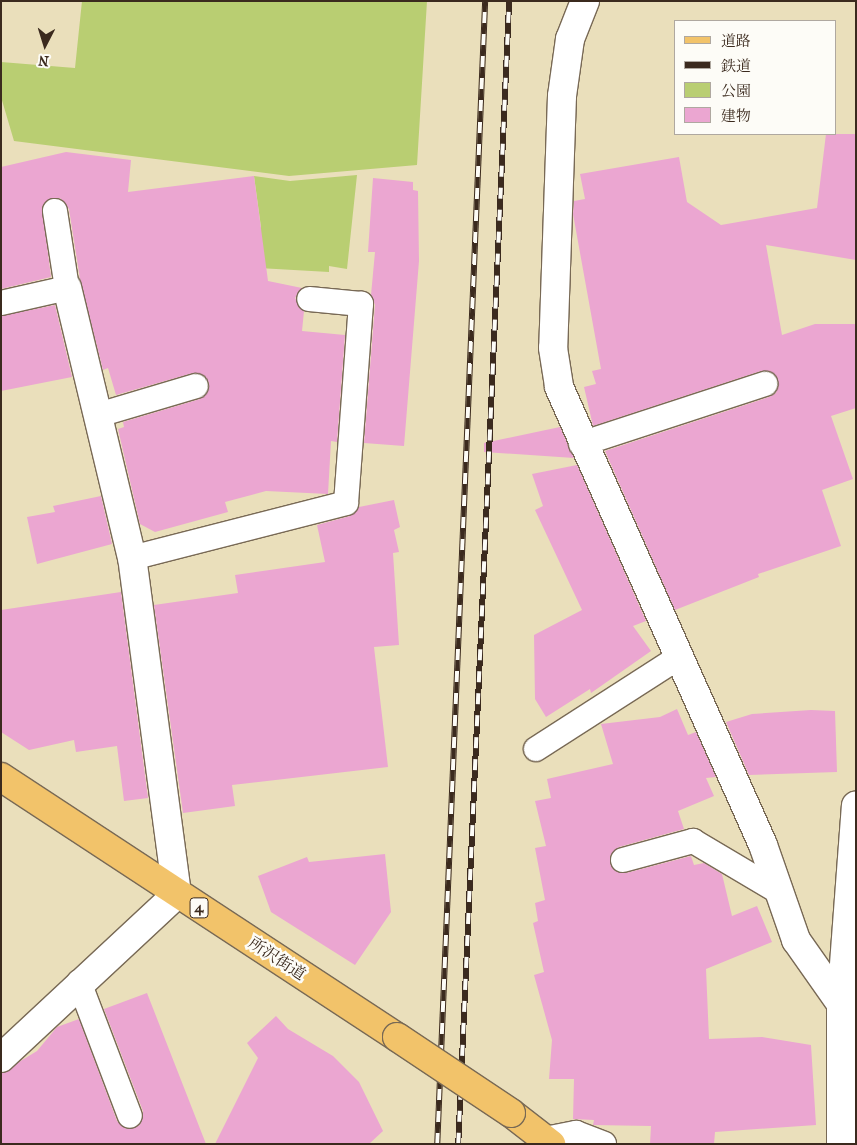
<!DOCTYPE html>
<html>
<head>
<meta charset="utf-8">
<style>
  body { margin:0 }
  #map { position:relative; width:857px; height:1145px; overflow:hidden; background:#eadfbb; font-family:"IM FELL French Canon","Noto Serif JP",serif }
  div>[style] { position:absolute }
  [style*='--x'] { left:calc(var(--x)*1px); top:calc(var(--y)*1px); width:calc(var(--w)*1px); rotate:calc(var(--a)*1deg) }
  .green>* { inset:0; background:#b9ce72 }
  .building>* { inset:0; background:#eba6d1 }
  .roads { filter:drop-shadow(1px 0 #786955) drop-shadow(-1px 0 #786955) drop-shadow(0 1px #786955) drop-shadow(0 -1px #786955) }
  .service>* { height:24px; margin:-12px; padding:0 12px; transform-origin:12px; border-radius:12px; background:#fff }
  .minor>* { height:28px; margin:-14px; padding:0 14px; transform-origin:14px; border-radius:14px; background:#fff }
  .tertiary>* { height:28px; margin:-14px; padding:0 14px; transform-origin:14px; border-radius:14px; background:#fff }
  .primary>* { height:28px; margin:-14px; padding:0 14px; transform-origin:14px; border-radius:14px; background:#f2c36a }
  .rail>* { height:5.5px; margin-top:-2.75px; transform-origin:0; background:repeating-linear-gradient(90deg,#fdfcf7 0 11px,#3b2a1e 0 22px); box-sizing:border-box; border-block:1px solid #3b2a1e }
  .bridges { filter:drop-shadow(1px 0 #786955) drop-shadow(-1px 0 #786955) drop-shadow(0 1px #786955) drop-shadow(0 -1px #786955) }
  .primary-bridge>* { height:28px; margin:-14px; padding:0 14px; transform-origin:14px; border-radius:14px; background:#f2c36a }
  span { translate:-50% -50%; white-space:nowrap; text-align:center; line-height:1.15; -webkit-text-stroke:5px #fdfcf7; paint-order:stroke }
  .shield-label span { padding:1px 4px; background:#fdfcf7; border:1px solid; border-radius:4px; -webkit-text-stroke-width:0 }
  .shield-label { font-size:15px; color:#3b2a1e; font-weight:700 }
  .street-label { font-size:16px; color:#3b2a1e }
  .frame { position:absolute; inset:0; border:2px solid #3b2a1e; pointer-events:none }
  .legend { position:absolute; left:674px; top:20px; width:162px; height:115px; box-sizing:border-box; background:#fdfcf7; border:1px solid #afa8a0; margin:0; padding:6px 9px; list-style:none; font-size:15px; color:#3b2a1e }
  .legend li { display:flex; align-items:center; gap:10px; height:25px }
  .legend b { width:25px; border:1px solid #afa8a0 }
  .north { position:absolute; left:20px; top:20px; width:50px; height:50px; -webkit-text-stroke:4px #fdfcf7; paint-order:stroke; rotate:185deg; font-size:14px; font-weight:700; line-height:20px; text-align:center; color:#3b2a1e }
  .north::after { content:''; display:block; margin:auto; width:18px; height:22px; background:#3b2a1e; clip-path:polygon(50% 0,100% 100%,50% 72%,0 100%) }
</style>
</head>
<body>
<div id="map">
  <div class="green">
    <i style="clip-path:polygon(82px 1px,427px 1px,417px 165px,289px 176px,14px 141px,1px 97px,1px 62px,75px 68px)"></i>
    <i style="clip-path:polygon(357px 175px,347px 269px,329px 266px,329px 272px,242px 267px,261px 227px,254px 176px,290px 181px)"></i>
  </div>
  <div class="building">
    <i style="clip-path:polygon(826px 134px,856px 134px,856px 260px,766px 245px,782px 335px,815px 324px,856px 324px,856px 408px,831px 416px,853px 479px,822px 490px,841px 546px,758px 574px,759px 577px,675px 610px,605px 451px,769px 397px,776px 393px,778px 380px,774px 374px,761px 371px,593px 426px,584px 387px,596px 384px,592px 371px,601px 369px,573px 214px,574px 201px,585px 199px,580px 174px,679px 157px,687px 202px,721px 225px,817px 208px)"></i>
    <i style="clip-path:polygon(66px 152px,131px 160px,128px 192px,254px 176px,268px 281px,302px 288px,295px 298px,304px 311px,302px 331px,345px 335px,337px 442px,331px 441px,328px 494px,266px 491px,225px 502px,228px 512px,155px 532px,140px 524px,118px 429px,124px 427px,123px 422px,200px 399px,209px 383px,205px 376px,193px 373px,116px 395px,108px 368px,103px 370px,80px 279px,69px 209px,60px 198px,52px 198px,42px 207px,51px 277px,1px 289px,1px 167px)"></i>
    <i style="clip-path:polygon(373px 178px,413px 182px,413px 190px,418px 191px,419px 261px,404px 446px,364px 443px,375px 305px,371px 295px,375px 252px,368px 252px)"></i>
    <i style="clip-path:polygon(55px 305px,72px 377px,1px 391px,1px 316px)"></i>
    <i style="clip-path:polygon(560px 427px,574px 458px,484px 452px,484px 443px)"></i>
    <i style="clip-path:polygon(577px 465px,646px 621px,633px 626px,651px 651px,591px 693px,590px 689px,546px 717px,535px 699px,534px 635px,582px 610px,535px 510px,543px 506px,532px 474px)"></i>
    <i style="clip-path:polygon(101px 496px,112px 544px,37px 564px,27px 517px,55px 512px,53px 506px)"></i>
    <i style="clip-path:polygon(394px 500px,400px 527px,394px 530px,399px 552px,393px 553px,399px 645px,374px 647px,388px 767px,232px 785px,235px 806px,183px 813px,154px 605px,238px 593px,235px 575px,325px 562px,317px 525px,350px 516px,359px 507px)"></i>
    <i style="clip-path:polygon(121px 592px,148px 798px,124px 801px,117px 746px,76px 752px,74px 740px,29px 750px,1px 732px,1px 610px)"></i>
    <i style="clip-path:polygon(677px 709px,688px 735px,696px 732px,716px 777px,706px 778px,714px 796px,678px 811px,684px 829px,619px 847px,610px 856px,610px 864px,626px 873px,691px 856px,694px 865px,704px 863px,722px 874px,732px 916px,757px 906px,772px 942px,706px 969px,709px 1039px,762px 1037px,811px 1045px,816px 1125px,715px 1132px,714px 1144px,650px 1144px,651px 1126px,593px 1125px,594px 1120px,573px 1119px,574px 1079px,549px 1079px,552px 1040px,534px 975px,544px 972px,533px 923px,538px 921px,535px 903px,545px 900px,535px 848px,546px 846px,535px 801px,551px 798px,547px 779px,613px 764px,601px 724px,660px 717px)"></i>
    <i style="clip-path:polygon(811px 710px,835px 711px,837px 772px,749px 775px,726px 722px,752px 714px)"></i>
    <i style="clip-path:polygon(385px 854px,391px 912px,355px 965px,271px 912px,258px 876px,307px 857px,309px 862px)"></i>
    <i style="clip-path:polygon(147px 993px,206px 1144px,1px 1144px,1px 1073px,37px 1051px,57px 1027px,79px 1019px,117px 1121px,127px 1129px,140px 1125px,143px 1111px,104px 1009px)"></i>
    <i style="clip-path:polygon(276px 1016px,288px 1029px,333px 1056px,359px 1082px,383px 1131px,369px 1144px,215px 1144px,258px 1058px,247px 1043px)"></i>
  </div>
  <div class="roads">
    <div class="service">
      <i style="--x:1;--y:303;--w:68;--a:-12.8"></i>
      <i style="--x:67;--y:288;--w:78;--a:-98.9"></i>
      <i style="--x:98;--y:415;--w:102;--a:-16.5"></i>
      <i style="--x:581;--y:444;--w:194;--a:-18.1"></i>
      <i style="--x:132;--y:558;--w:221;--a:-14.4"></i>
      <i style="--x:346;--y:503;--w:200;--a:-85.7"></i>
      <i style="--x:361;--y:304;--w:52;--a:-174.5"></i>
      <i style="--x:536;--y:749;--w:169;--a:-32.7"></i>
      <i style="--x:623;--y:860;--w:73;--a:-15.2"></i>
      <i style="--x:693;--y:841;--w:100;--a:30.7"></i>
      <i style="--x:79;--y:982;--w:143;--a:69.2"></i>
      <i style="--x:545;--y:1139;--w:32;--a:-11"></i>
      <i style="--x:576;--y:1133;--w:30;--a:21"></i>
    </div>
    <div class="minor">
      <i style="--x:585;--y:1;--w:41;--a:111.5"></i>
      <i style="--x:570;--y:39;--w:58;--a:98"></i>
      <i style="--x:562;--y:96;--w:252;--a:92"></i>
      <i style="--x:553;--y:348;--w:39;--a:81"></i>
      <i style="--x:559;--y:387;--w:501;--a:65.99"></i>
      <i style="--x:763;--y:845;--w:101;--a:70.8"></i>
      <i style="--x:796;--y:940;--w:78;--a:54.9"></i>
      <i style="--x:1;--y:1058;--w:241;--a:-43"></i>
      <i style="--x:177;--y:894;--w:339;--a:-97.6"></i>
      <i style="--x:132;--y:558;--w:278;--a:-103.5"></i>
    </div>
    <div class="tertiary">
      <i style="--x:841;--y:1144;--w:140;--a:-90"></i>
      <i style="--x:841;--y:1004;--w:199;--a:-85.7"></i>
    </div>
    <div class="primary">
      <i style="--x:1;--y:777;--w:474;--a:33.3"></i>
      <i style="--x:511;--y:1113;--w:51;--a:37.8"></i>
    </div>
  </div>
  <div class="rail">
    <i style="--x:437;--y:1144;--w:1144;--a:-87.6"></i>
    <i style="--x:458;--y:1144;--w:1144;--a:-87.45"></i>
  </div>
  <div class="bridges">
    <div class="primary-bridge">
      <i style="--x:397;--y:1037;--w:137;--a:33.7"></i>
    </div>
  </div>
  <div class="shield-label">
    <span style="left:199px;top:908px">4</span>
  </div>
  <div class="street-label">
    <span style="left:277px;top:959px;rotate:33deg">所沢街道</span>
  </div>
  <div class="frame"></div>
  <ul class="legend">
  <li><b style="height:6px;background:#f2c36a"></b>道路</li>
  <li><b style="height:6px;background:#3b2a1e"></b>鉄道</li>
  <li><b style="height:14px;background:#b9ce72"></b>公園</li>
  <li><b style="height:14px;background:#eba6d1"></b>建物</li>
  </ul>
  <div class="north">N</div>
</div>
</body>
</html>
